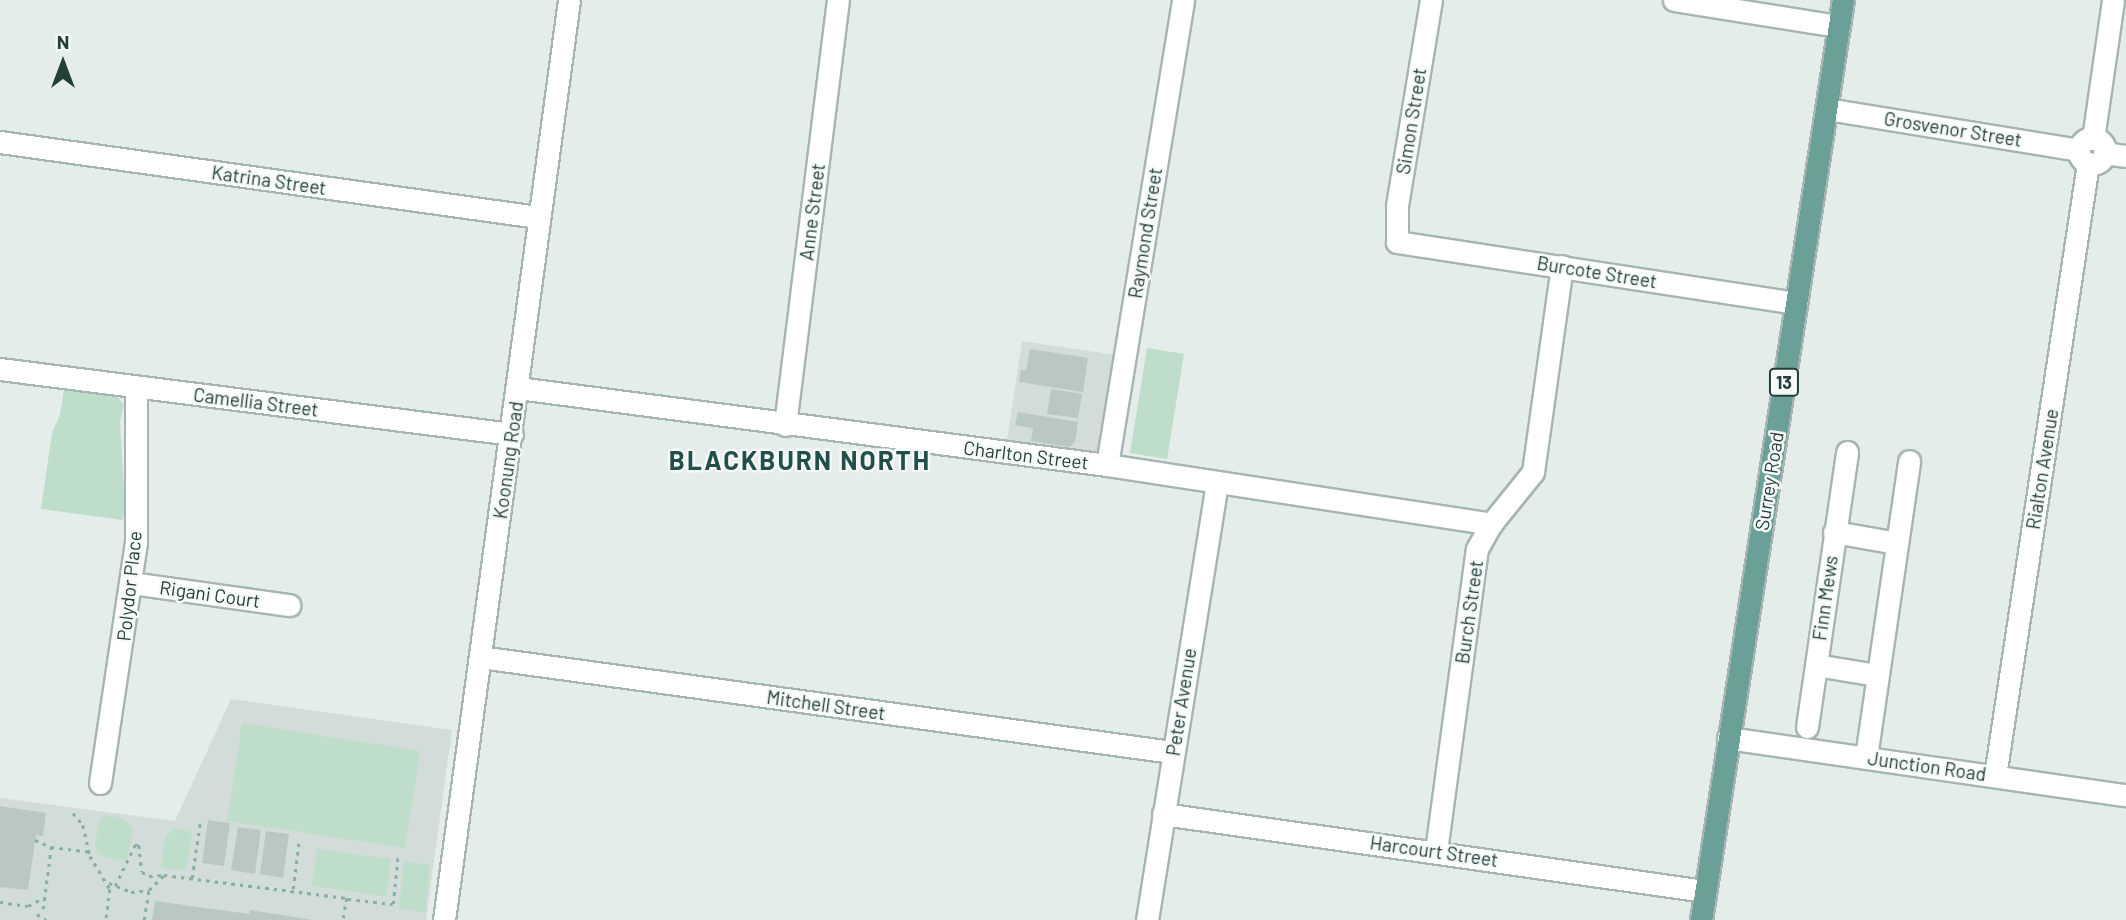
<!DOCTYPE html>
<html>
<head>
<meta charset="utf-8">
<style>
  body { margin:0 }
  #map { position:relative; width:2126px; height:920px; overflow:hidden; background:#e4edea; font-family:Barlow,sans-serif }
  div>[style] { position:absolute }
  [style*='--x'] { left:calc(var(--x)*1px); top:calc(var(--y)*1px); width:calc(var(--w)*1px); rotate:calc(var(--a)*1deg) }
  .built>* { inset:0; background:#d2ddd9 }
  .green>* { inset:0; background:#beddca }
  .building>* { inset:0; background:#bac8c3 }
  .path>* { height:2.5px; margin-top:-1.25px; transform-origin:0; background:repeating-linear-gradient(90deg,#86afa7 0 3.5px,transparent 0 8.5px) }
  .roads { filter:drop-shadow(2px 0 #a7b5b2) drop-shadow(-2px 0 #a7b5b2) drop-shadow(0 2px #a7b5b2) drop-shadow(0 -2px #a7b5b2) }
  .minor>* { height:21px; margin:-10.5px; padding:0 10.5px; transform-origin:10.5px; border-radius:10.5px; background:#fff }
  .minor>.ring { margin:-10.5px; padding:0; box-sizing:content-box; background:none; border:21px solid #fff; border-radius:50% }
  .major>* { height:21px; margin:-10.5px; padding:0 10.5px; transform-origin:10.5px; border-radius:10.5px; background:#6ba099 }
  span { translate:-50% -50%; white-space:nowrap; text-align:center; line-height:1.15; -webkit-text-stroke:5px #f5f9f8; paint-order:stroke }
  .shield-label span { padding:2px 5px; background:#f5f9f8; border:2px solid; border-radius:5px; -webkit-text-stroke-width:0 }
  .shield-label { font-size:18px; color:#243e3a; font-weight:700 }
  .street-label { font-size:19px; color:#243e3a }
  .district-label { font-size:26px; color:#214f4a; font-weight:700; letter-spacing:2px }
  .north { position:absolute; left:28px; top:28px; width:70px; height:70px; -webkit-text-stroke:5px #f5f9f8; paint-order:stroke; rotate:0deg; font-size:19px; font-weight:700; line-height:28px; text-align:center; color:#243e3a }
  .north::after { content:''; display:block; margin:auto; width:24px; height:32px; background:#243e3a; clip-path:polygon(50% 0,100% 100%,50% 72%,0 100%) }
</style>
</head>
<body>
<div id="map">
  <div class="built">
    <i style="clip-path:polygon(1022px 341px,1116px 355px,1101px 455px,1007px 441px)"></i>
    <i style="clip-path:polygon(231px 699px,452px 730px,426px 920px,0 920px,0 798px,175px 821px)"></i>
  </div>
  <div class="green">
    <i style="clip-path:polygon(1147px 348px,1184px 354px,1167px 459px,1130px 453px)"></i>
    <i style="clip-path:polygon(64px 389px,117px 396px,124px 405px,120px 421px,125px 506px,123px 520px,41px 509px,52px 433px,60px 415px)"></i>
    <i style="clip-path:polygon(242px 723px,420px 751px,405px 848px,227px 821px)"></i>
    <i style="clip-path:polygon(105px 815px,123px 818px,133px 829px,127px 860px,112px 859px,98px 854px,95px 846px,99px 822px)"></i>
    <i style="clip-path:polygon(173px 828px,192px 832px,186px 870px,161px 868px,165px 837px)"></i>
    <i style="clip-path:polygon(317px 849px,391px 859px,386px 896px,312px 886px)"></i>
    <i style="clip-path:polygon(404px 861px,430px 865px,425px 912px,399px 909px)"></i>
  </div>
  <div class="building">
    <i style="clip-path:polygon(1030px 349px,1088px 358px,1083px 392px,1019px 382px,1021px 370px,1026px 370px)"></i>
    <i style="clip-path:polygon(1051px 389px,1082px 394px,1078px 418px,1047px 414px)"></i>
    <i style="clip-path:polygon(1018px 412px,1078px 422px,1075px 442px,1069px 447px,1031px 441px,1033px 428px,1015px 425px)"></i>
    <i style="clip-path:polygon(0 806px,46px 813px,43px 836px,36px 835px,28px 890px,0 887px)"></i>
    <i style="clip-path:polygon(208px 820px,230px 823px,224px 866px,202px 863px)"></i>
    <i style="clip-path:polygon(238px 827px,261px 830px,255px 874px,231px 870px)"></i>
    <i style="clip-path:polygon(266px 831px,289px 834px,283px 878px,260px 874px)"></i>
    <i style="clip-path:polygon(155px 901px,249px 914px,250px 910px,313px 920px,152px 920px)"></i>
  </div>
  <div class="path">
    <i style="--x:73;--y:813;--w:16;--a:50"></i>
    <i style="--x:83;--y:825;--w:32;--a:77"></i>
    <i style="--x:90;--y:856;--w:39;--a:59"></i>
    <i style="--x:110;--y:889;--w:31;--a:97"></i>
    <i style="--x:35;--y:840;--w:17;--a:24"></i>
    <i style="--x:192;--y:878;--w:56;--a:-81.7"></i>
    <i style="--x:109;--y:883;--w:24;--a:22"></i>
    <i style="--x:131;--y:892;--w:18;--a:-6"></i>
    <i style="--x:115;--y:886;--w:46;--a:-64"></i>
    <i style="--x:135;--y:845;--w:4;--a:0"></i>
    <i style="--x:139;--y:845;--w:27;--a:84"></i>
    <i style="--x:142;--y:872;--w:8;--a:30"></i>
    <i style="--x:149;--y:876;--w:15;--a:-4"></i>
    <i style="--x:293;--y:889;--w:49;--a:-83"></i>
    <i style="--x:348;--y:899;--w:45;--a:6.3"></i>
    <i style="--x:393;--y:904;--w:50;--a:-84.3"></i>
    <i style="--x:0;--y:902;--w:28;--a:8"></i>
    <i style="--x:28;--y:906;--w:17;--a:-28"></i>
    <i style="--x:43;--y:909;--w:63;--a:-82.6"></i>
    <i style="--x:51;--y:847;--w:38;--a:7"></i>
    <i style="--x:37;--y:914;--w:11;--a:34"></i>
    <i style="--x:144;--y:920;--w:30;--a:-81"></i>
    <i style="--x:149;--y:890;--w:21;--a:-45"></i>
    <i style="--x:164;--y:875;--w:184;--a:7.2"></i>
    <i style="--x:347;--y:898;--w:22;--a:100"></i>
  </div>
  <div class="roads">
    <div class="minor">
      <i style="--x:1431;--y:0;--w:208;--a:99.4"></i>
      <i style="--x:1397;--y:205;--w:37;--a:90"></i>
      <i style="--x:1397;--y:242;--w:404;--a:8.7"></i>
      <i style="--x:1674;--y:0;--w:167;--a:9"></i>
      <i style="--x:1827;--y:109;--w:255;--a:9.2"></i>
      <i class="ring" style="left:2079px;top:138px;width:5px;height:5px"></i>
      <i style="--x:2093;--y:139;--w:140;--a:-81.8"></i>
      <i style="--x:0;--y:142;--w:543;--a:7.94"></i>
      <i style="--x:2104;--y:153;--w:22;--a:8"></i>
      <i style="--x:0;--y:369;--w:516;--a:7.24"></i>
      <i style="--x:518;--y:388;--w:594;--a:7.45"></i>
      <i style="--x:1107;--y:465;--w:389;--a:8.7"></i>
      <i style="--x:785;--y:425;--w:428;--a:-82.9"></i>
      <i style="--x:1107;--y:465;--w:471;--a:-80.7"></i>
      <i style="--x:1834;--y:532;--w:64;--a:9.9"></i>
      <i style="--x:132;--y:583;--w:159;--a:8"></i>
      <i style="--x:480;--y:657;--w:698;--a:7.82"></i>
      <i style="--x:1816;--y:665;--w:62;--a:9.3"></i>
      <i style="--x:1807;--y:727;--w:278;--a:-81.7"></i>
      <i style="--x:1728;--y:738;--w:402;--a:8.2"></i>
      <i style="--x:1866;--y:757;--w:299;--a:-81.7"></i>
      <i style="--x:1995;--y:776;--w:620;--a:-81.37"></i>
      <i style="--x:100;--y:783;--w:243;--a:-81.5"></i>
      <i style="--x:136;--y:543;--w:156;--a:-90"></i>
      <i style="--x:1163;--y:814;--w:547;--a:8.09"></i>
      <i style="--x:1436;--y:851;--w:305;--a:-82.3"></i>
      <i style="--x:1477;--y:549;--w:29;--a:-61"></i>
      <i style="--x:1491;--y:524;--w:67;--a:-51.1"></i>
      <i style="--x:1533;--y:472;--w:208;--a:-82"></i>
      <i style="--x:444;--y:920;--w:928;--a:-82.26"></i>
      <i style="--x:1147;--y:920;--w:443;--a:-80.9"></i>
    </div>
    <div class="major">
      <i style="--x:1701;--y:920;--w:931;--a:-81.23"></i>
    </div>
  </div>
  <div class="shield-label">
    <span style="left:1784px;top:382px">13</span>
  </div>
  <div class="street-label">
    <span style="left:1411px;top:121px;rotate:-81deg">Simon Street</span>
    <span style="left:1953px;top:129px;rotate:9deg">Grosvenor Street</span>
    <span style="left:269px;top:180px;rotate:8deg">Katrina Street</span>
    <span style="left:812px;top:212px;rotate:-83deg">Anne Street</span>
    <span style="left:1145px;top:233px;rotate:-81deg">Raymond Street</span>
    <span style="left:1597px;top:272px;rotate:9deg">Burcote Street</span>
    <span style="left:256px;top:402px;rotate:7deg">Camellia Street</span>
    <span style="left:1026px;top:455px;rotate:7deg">Charlton Street</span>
    <span style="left:508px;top:460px;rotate:-82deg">Koonung Road</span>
    <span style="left:2042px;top:469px;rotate:-81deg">Rialton Avenue</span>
    <span style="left:1769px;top:481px;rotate:-81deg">Surrey Road</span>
    <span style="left:129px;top:586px;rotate:-84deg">Polydor Place</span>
    <span style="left:210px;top:594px;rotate:8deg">Rigani Court</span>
    <span style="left:1825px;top:598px;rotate:-82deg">Finn Mews</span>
    <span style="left:1469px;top:612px;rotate:-82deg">Burch Street</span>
    <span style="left:1181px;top:702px;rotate:-81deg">Peter Avenue</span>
    <span style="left:826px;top:705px;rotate:8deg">Mitchell Street</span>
    <span style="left:1927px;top:766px;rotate:8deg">Junction Road</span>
    <span style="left:1434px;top:851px;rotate:8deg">Harcourt Street</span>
  </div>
  <div class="district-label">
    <span style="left:800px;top:460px">BLACKBURN NORTH</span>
  </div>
  <div class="north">N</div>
</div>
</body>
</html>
